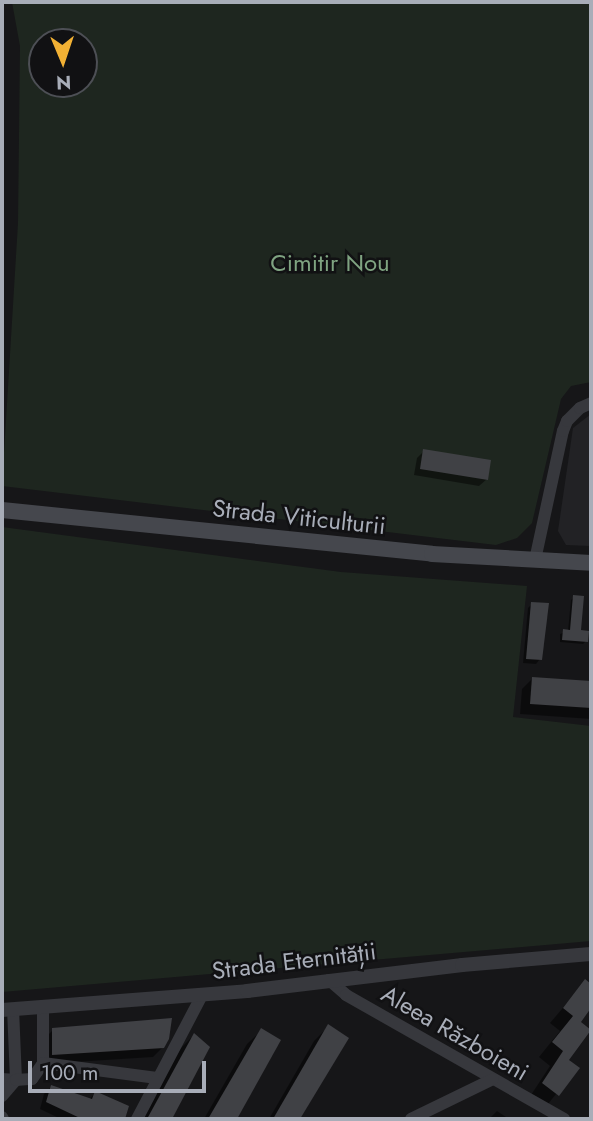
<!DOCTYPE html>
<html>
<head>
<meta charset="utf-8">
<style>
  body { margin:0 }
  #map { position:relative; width:593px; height:1121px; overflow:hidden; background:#161618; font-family:Jost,sans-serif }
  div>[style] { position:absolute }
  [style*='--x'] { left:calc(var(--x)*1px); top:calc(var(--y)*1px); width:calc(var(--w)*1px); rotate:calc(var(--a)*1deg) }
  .built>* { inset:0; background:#222225 }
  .green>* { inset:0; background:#1e261f }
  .shadow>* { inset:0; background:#0007 }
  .building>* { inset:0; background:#404145 }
  .minor>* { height:12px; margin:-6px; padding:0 6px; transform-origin:6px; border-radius:6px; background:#37383d }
  .tertiary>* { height:14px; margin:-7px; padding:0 7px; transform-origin:7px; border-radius:7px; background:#37383d }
  .secondary>* { height:16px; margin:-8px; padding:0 8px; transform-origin:8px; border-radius:8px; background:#45474d }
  span { translate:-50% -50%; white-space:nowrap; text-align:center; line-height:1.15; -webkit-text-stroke:5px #111113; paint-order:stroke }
  .park-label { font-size:24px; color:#7fa381 }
  .street-label { font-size:24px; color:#a8adb8 }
  .frame { position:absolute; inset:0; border:4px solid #a8adb8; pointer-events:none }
  .north { position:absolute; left:28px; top:28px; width:70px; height:70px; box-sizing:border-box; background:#111113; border:2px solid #4d4f55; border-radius:50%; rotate:178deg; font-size:19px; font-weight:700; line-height:28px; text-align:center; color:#a8adb8 }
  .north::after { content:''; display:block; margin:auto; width:24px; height:32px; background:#f2b134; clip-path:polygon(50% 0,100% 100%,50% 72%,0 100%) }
  .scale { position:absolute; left:28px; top:1061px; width:178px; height:32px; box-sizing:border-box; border:4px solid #a8adb8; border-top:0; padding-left:9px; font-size:21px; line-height:24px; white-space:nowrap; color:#a8adb8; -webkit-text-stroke:5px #111113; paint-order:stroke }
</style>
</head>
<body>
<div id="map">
  <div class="built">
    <i style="clip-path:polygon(591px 414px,591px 546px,566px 545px,558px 531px,573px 428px)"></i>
  </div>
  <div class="green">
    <i style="clip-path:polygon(evenodd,12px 2px,591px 2px,591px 382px,571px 386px,561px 399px,532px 523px,517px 538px,496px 545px,2px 486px,18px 223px,20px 46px,12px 2px,42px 42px,84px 42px,84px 84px,42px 84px,42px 42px)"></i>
    <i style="clip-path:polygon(2px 527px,341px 572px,527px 586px,513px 717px,591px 726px,591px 941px,2px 992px)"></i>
  </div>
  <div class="shadow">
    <i style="clip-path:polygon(424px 451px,487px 479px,479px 486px,414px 475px,417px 458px)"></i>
    <i style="clip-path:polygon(574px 597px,579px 632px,586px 641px,583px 644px,560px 642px,560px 634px,568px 631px,571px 600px)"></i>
    <i style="clip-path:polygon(532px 604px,540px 659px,536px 664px,523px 663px,528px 608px)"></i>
    <i style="clip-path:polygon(532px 679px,591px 683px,591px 719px,520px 714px,522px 689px)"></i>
    <i style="clip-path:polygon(585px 982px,591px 985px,591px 1005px,579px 1022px,567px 1060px,577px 1068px,544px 1109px,529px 1098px,550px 1066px,539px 1057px,560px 1031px,550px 1023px)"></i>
    <i style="clip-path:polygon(328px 1027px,346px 1039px,298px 1119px,269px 1119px,314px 1041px)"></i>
    <i style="clip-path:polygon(53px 1030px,163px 1047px,153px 1057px,43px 1064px,43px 1040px)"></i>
    <i style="clip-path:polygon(262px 1030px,279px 1041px,235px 1119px,204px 1119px,247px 1044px)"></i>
    <i style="clip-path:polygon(194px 1035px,207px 1047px,170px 1119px,142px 1119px,180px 1049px)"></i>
    <i style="clip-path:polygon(51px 1087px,89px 1100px,95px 1093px,126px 1107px,123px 1119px,61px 1119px,40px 1109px,44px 1094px)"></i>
    <i style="clip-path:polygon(497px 1111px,509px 1119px,489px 1119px)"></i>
  </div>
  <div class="building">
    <i style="clip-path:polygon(423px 449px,491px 460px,488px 480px,420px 469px)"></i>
    <i style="clip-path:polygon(573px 595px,584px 596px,581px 630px,589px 631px,588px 642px,562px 640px,563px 629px,570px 630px)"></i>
    <i style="clip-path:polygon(531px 602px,549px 603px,542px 660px,526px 659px)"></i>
    <i style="clip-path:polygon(532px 677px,591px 681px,591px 708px,530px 704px)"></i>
    <i style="clip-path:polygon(585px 979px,591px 984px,591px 1008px,581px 1022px,591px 1030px,569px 1060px,580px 1068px,559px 1096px,542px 1083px,563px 1051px,552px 1042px,573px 1016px,563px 1008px)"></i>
    <i style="clip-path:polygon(172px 1018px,169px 1039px,164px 1048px,52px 1055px,52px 1028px)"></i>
    <i style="clip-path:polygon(328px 1024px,349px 1038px,300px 1119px,273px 1119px)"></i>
    <i style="clip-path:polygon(261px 1028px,281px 1040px,237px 1119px,208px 1119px)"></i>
    <i style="clip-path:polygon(194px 1033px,210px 1047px,172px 1119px,147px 1119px)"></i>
    <i style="clip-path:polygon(51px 1085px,92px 1099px,95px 1091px,129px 1106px,125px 1119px,82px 1119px,46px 1102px)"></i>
  </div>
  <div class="minor">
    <i style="--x:535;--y:560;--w:132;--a:-77.8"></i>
    <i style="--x:563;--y:431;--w:11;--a:-68"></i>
    <i style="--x:567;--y:421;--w:18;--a:-45"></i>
    <i style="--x:580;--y:408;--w:12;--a:-24"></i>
    <i style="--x:329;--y:980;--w:23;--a:41"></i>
    <i style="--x:346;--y:995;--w:251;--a:29.6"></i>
    <i style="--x:43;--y:1007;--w:56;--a:90"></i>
    <i style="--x:43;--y:1063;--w:115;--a:7.5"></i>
    <i style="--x:2;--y:1079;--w:14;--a:4"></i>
    <i style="--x:16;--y:1080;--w:71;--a:-92.4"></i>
    <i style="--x:2;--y:1096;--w:21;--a:-49"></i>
    <i style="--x:16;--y:1080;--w:16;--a:-4"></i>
    <i style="--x:32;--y:1079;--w:19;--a:-55"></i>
    <i style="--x:2;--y:1117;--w:2;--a:63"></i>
    <i style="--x:137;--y:1119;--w:140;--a:-62.3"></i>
    <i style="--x:411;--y:1119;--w:91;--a:-26"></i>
  </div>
  <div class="tertiary">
    <i style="--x:2;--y:1010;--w:246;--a:-4.4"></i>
    <i style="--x:247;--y:991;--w:217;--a:-6.9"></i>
    <i style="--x:462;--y:965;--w:129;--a:-4.9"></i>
  </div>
  <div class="secondary">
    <i style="--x:2;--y:510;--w:432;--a:5.8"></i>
    <i style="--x:432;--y:554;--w:159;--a:3.2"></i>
  </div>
  <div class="park-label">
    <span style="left:330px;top:263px">Cimitir Nou</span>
  </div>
  <div class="street-label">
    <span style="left:299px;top:517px;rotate:6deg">Strada Viticulturii</span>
    <span style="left:294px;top:961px;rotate:-7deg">Strada Eternității</span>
    <span style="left:455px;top:1033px;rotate:30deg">Aleea Războieni</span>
  </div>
  <div class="frame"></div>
  <div class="north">N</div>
  <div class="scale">100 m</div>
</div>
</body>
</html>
